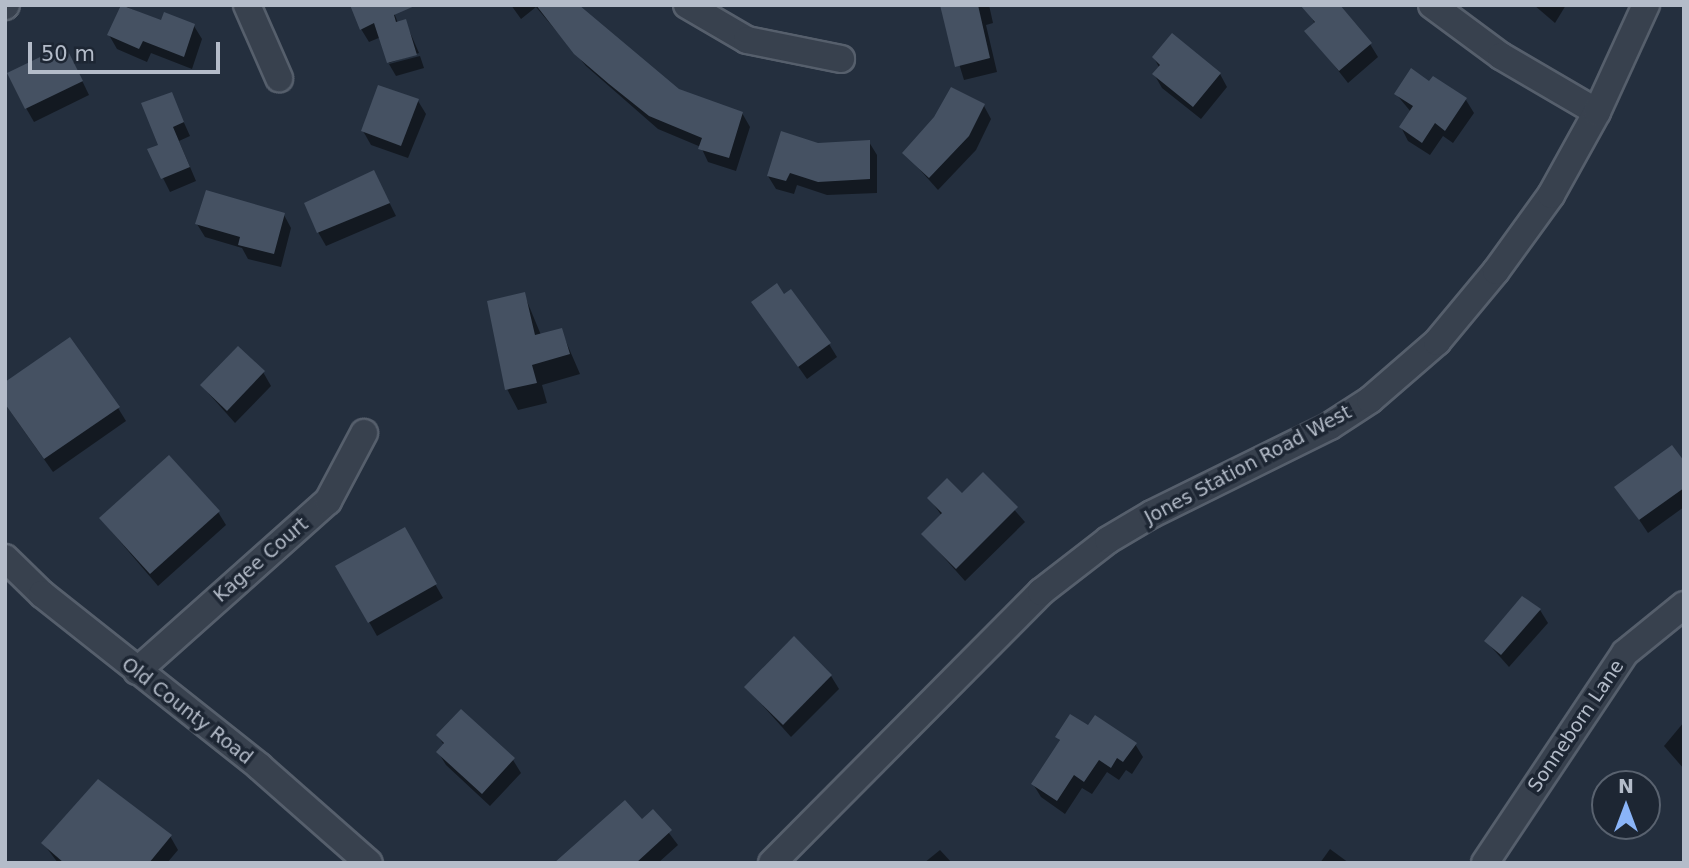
<!DOCTYPE html>
<html>
<head>
<meta charset="utf-8">
<style>
  body { margin:0 }
  #map { position:relative; width:1689px; height:868px; overflow:hidden; background:#242f3e; font-family:"DejaVu Sans",sans-serif }
  div>[style] { position:absolute }
  [style*='--x'] { left:calc(var(--x)*1px); top:calc(var(--y)*1px); width:calc(var(--w)*1px); rotate:calc(var(--a)*1deg) }
  .shadow>* { inset:0; background:#0007 }
  .building>* { inset:0; background:#455162 }
  .roads { filter:drop-shadow(2px 0 #565f6c) drop-shadow(-2px 0 #565f6c) drop-shadow(0 2px #565f6c) drop-shadow(0 -2px #565f6c) }
  .minor>* { height:26px; margin:-13px; padding:0 13px; transform-origin:13px; border-radius:13px; background:#38414e }
  span { translate:-50% -50%; white-space:nowrap; text-align:center; line-height:1.15; -webkit-text-stroke:7px #1d2633; paint-order:stroke }
  .street-label { font-size:19px; color:#b4bcc9 }
  .frame { position:absolute; inset:0; border:7px solid #b4bcc9; pointer-events:none }
  .north { position:absolute; left:1591px; top:770px; width:70px; height:70px; box-sizing:border-box; background:#1d2633; border:2px solid #59626f; border-radius:50%; rotate:0deg; font-size:19px; font-weight:700; line-height:28px; text-align:center; color:#b4bcc9 }
  .north::after { content:''; display:block; margin:auto; width:24px; height:32px; background:#8ab4f8; clip-path:polygon(50% 0,100% 100%,50% 72%,0 100%) }
  .scale { position:absolute; left:28px; top:42px; width:192px; height:32px; box-sizing:border-box; border:4px solid #b4bcc9; border-top:0; padding-left:9px; font-size:21px; line-height:24px; white-space:nowrap; color:#b4bcc9; -webkit-text-stroke:5px #1d2633; paint-order:stroke }
</style>
</head>
<body>
<div id="map">
  <div class="shadow">
    <i style="clip-path:polygon(123px 5px,162px 23px,194px 26px,202px 39px,192px 69px,151px 53px,147px 62px,117px 49px,109px 35px)"></i>
    <i style="clip-path:polygon(391px 5px,398px 23px,405px 21px,419px 53px,389px 63px,381px 37px,369px 42px,361px 29px)"></i>
    <i style="clip-path:polygon(511px 5px,577px 5px,678px 90px,742px 113px,750px 127px,736px 171px,708px 162px,701px 147px,658px 129px,586px 66px,536px 7px,521px 19px)"></i>
    <i style="clip-path:polygon(941px 5px,989px 5px,993px 23px,986px 25px,997px 72px,964px 80px)"></i>
    <i style="clip-path:polygon(1534px 5px,1566px 5px,1555px 23px)"></i>
    <i style="clip-path:polygon(1310px 14px,1370px 44px,1378px 57px,1348px 83px,1307px 31px,1315px 24px)"></i>
    <i style="clip-path:polygon(420px 56px,424px 68px,396px 76px,389px 64px)"></i>
    <i style="clip-path:polygon(1154px 58px,1220px 74px,1227px 87px,1201px 119px,1162px 88px,1154px 74px,1159px 67px)"></i>
    <i style="clip-path:polygon(72px 60px,89px 95px,34px 122px,26px 108px)"></i>
    <i style="clip-path:polygon(1430px 83px,1466px 100px,1474px 113px,1453px 143px,1443px 136px,1430px 155px,1408px 141px,1401px 127px,1411px 112px,1396px 94px)"></i>
    <i style="clip-path:polygon(171px 94px,190px 136px,179px 141px,196px 181px,170px 192px,149px 150px,160px 146px)"></i>
    <i style="clip-path:polygon(418px 101px,426px 114px,408px 158px,371px 145px,363px 131px)"></i>
    <i style="clip-path:polygon(984px 106px,991px 119px,976px 150px,938px 190px,905px 153px)"></i>
    <i style="clip-path:polygon(869px 142px,877px 155px,877px 193px,827px 195px,797px 185px,794px 194px,776px 189px,768px 176px,818px 144px)"></i>
    <i style="clip-path:polygon(381px 186px,396px 216px,326px 246px,318px 232px)"></i>
    <i style="clip-path:polygon(284px 215px,291px 228px,281px 267px,248px 259px,242px 248px,205px 237px,197px 224px)"></i>
    <i style="clip-path:polygon(524px 294px,541px 335px,561px 330px,580px 374px,542px 385px,547px 403px,518px 410px,507px 389px)"></i>
    <i style="clip-path:polygon(753px 303px,829px 344px,837px 357px,807px 379px)"></i>
    <i style="clip-path:polygon(263px 372px,271px 386px,235px 423px,202px 386px)"></i>
    <i style="clip-path:polygon(5px 404px,118px 408px,126px 421px,53px 472px)"></i>
    <i style="clip-path:polygon(1684px 464px,1684px 507px,1648px 533px,1617px 487px)"></i>
    <i style="clip-path:polygon(983px 474px,1025px 522px,965px 581px,923px 534px,942px 516px,929px 498px,962px 496px)"></i>
    <i style="clip-path:polygon(218px 512px,226px 525px,158px 586px,101px 519px)"></i>
    <i style="clip-path:polygon(404px 530px,443px 598px,377px 636px,338px 567px)"></i>
    <i style="clip-path:polygon(1540px 610px,1548px 623px,1509px 667px,1486px 641px)"></i>
    <i style="clip-path:polygon(831px 676px,839px 689px,791px 737px,746px 687px)"></i>
    <i style="clip-path:polygon(1684px 722px,1684px 769px,1664px 746px)"></i>
    <i style="clip-path:polygon(1089px 728px,1135px 744px,1143px 757px,1132px 774px,1126px 770px,1119px 780px,1107px 772px,1092px 794px,1082px 788px,1065px 814px,1041px 797px,1033px 784px,1061px 742px,1057px 737px)"></i>
    <i style="clip-path:polygon(438px 736px,513px 760px,521px 773px,490px 806px,446px 765px,438px 752px,444px 745px)"></i>
    <i style="clip-path:polygon(653px 812px,678px 845px,658px 863px,558px 863px,642px 822px)"></i>
    <i style="clip-path:polygon(170px 836px,178px 850px,167px 863px,58px 863px,43px 843px)"></i>
    <i style="clip-path:polygon(1330px 849px,1349px 863px,1320px 863px)"></i>
    <i style="clip-path:polygon(940px 850px,952px 863px,924px 863px)"></i>
  </div>
  <div class="building">
    <i style="clip-path:polygon(121px 5px,161px 20px,164px 12px,195px 24px,184px 57px,143px 41px,139px 49px,107px 35px)"></i>
    <i style="clip-path:polygon(350px 5px,417px 5px,394px 15px,396px 22px,406px 19px,417px 55px,387px 63px,374px 23px,360px 30px)"></i>
    <i style="clip-path:polygon(536px 5px,579px 5px,679px 89px,743px 112px,729px 158px,698px 149px,702px 138px,649px 116px,609px 84px,574px 54px)"></i>
    <i style="clip-path:polygon(940px 5px,978px 5px,990px 58px,955px 67px)"></i>
    <i style="clip-path:polygon(1300px 5px,1340px 5px,1372px 43px,1339px 71px,1304px 31px,1315px 22px)"></i>
    <i style="clip-path:polygon(1172px 33px,1221px 73px,1193px 107px,1152px 74px,1160px 65px,1152px 57px)"></i>
    <i style="clip-path:polygon(65px 45px,83px 81px,25px 109px,7px 73px)"></i>
    <i style="clip-path:polygon(1411px 68px,1429px 81px,1433px 76px,1467px 98px,1445px 131px,1435px 123px,1422px 143px,1399px 127px,1413px 106px,1394px 94px)"></i>
    <i style="clip-path:polygon(378px 85px,419px 99px,401px 146px,361px 131px)"></i>
    <i style="clip-path:polygon(951px 87px,985px 104px,969px 136px,929px 178px,902px 153px,934px 117px)"></i>
    <i style="clip-path:polygon(172px 92px,184px 122px,173px 127px,190px 167px,161px 179px,147px 149px,158px 145px,141px 103px)"></i>
    <i style="clip-path:polygon(781px 131px,818px 143px,870px 140px,870px 179px,818px 182px,790px 173px,786px 181px,767px 176px)"></i>
    <i style="clip-path:polygon(374px 170px,390px 203px,317px 233px,304px 203px)"></i>
    <i style="clip-path:polygon(206px 190px,285px 213px,274px 254px,238px 245px,240px 237px,195px 224px)"></i>
    <i style="clip-path:polygon(777px 283px,784px 294px,791px 289px,831px 343px,798px 367px,751px 302px)"></i>
    <i style="clip-path:polygon(525px 292px,535px 335px,562px 328px,570px 354px,532px 365px,537px 383px,505px 390px,487px 301px)"></i>
    <i style="clip-path:polygon(70px 337px,120px 407px,44px 459px,5px 404px,5px 382px)"></i>
    <i style="clip-path:polygon(238px 346px,265px 371px,227px 411px,200px 385px)"></i>
    <i style="clip-path:polygon(1672px 445px,1684px 461px,1684px 488px,1639px 520px,1614px 487px)"></i>
    <i style="clip-path:polygon(169px 455px,220px 511px,150px 574px,99px 518px)"></i>
    <i style="clip-path:polygon(983px 472px,1018px 507px,956px 569px,921px 534px,942px 513px,927px 498px,947px 478px,962px 493px)"></i>
    <i style="clip-path:polygon(405px 527px,437px 584px,368px 623px,335px 566px)"></i>
    <i style="clip-path:polygon(1522px 596px,1541px 609px,1501px 655px,1484px 641px)"></i>
    <i style="clip-path:polygon(794px 636px,832px 675px,783px 725px,744px 687px)"></i>
    <i style="clip-path:polygon(461px 709px,515px 758px,482px 794px,436px 752px,444px 743px,436px 735px)"></i>
    <i style="clip-path:polygon(1070px 714px,1088px 725px,1095px 715px,1137px 743px,1123px 762px,1117px 758px,1111px 768px,1099px 760px,1084px 782px,1074px 775px,1057px 801px,1031px 784px,1060px 740px,1055px 737px)"></i>
    <i style="clip-path:polygon(98px 779px,172px 835px,149px 863px,64px 863px,41px 843px)"></i>
    <i style="clip-path:polygon(625px 800px,642px 819px,653px 809px,672px 830px,636px 863px,554px 863px)"></i>
  </div>
  <div class="roads">
    <div class="minor">
      <i style="--x:247;--y:5;--w:80;--a:66.3"></i>
      <i style="--x:687;--y:5;--w:69;--a:30.3"></i>
      <i style="--x:747;--y:40;--w:96;--a:11.4"></i>
      <i style="--x:1432;--y:5;--w:86;--a:36.5"></i>
      <i style="--x:1501;--y:56;--w:111;--a:30.3"></i>
      <i style="--x:5;--y:6;--w:1;--a:-45"></i>
      <i style="--x:5;--y:558;--w:52;--a:44.2"></i>
      <i style="--x:42;--y:594;--w:278;--a:38.4"></i>
      <i style="--x:260;--y:767;--w:145;--a:41.4"></i>
      <i style="--x:137;--y:671;--w:256;--a:-41.7"></i>
      <i style="--x:328;--y:501;--w:77;--a:-62.1"></i>
      <i style="--x:772;--y:863;--w:382;--a:-45.2"></i>
      <i style="--x:1041;--y:592;--w:85;--a:-37.8"></i>
      <i style="--x:1108;--y:540;--w:51;--a:-30.6"></i>
      <i style="--x:1152;--y:514;--w:199;--a:-26.3"></i>
      <i style="--x:1330;--y:426;--w:48;--a:-33"></i>
      <i style="--x:1370;--y:400;--w:89;--a:-40.9"></i>
      <i style="--x:1437;--y:342;--w:92;--a:-50.3"></i>
      <i style="--x:1496;--y:271;--w:94;--a:-54.1"></i>
      <i style="--x:1551;--y:195;--w:95;--a:-61"></i>
      <i style="--x:1597;--y:112;--w:118;--a:-65.4"></i>
      <i style="--x:1485;--y:863;--w:252;--a:-56.3"></i>
      <i style="--x:1625;--y:653;--w:76;--a:-39.1"></i>
    </div>
  </div>
  <div class="street-label">
    <span style="left:1248px;top:465px;rotate:-28deg">Jones Station Road West</span>
    <span style="left:261px;top:560px;rotate:-41deg">Kagee Court</span>
    <span style="left:187px;top:711px;rotate:38deg">Old County Road</span>
    <span style="left:1576px;top:726px;rotate:-56deg">Sonneborn Lane</span>
  </div>
  <div class="frame"></div>
  <div class="north">N</div>
  <div class="scale">50 m</div>
</div>
</body>
</html>
